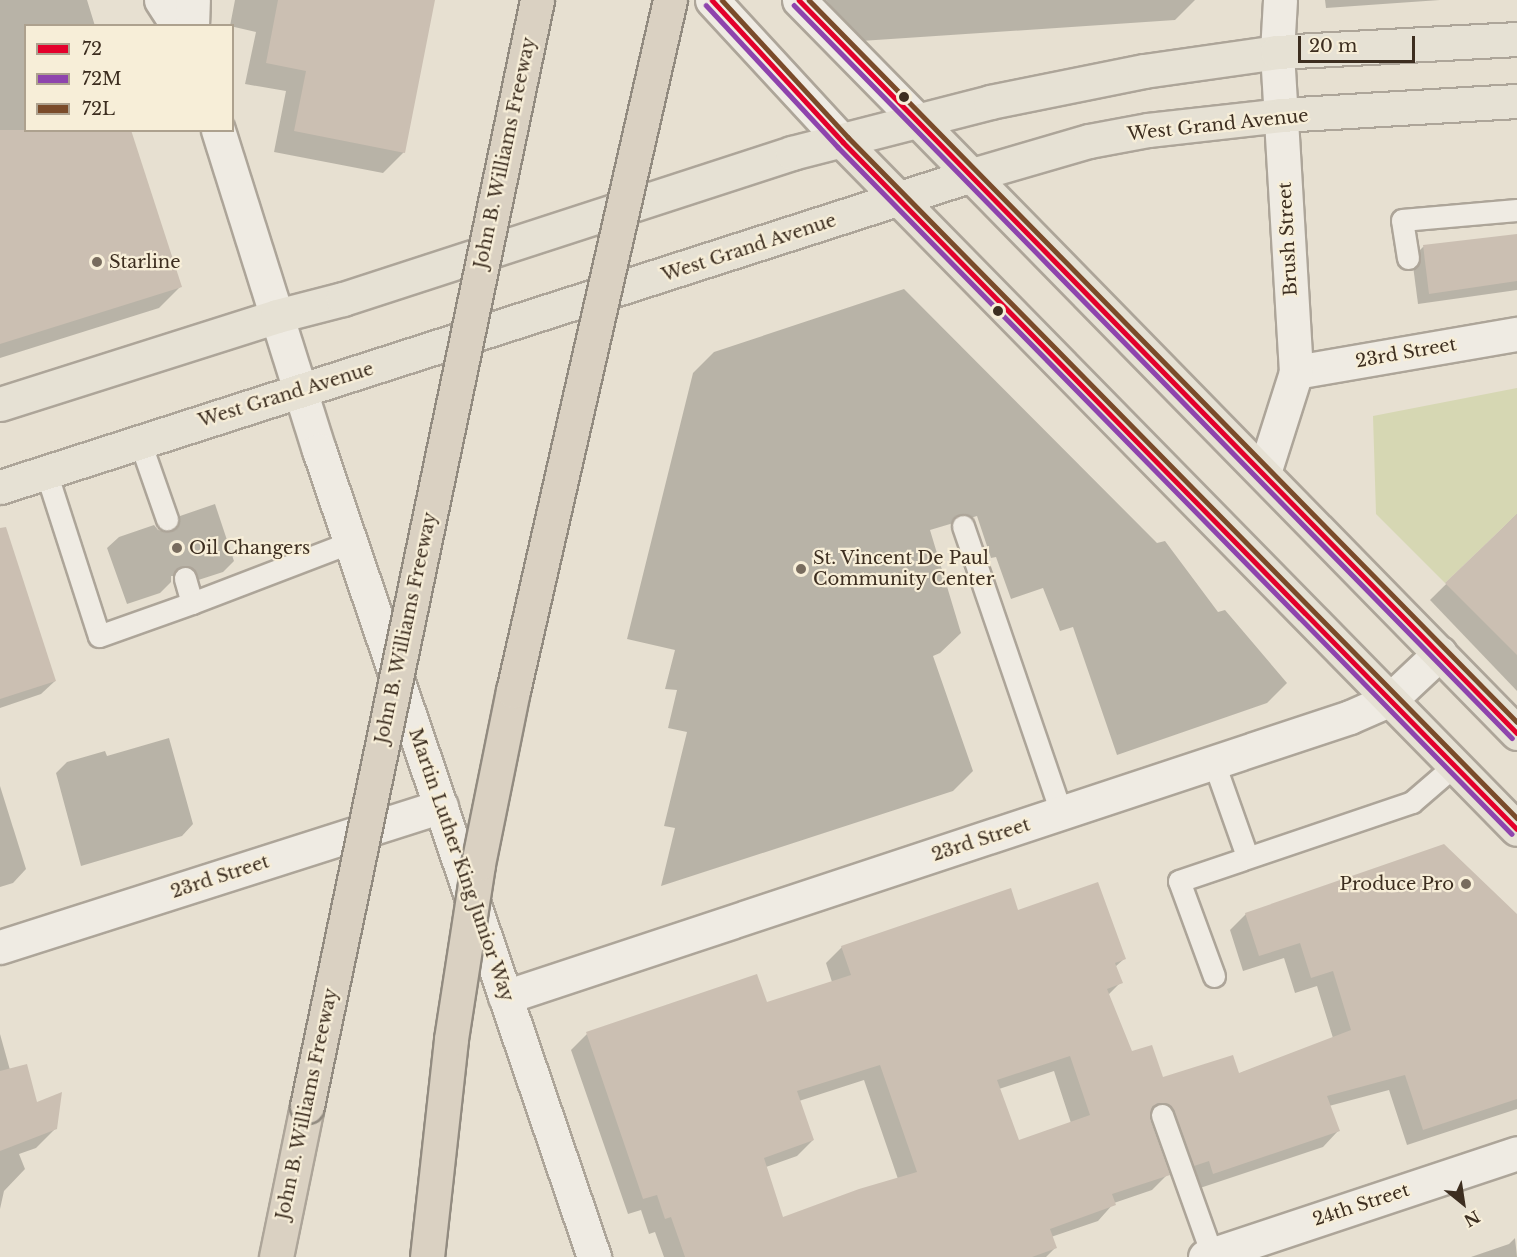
<!DOCTYPE html>
<html>
<head>
<meta charset="utf-8">
<style>
  body { margin:0 }
  #map { position:relative; width:1517px; height:1257px; overflow:hidden; background:#e7e0d1; font-family:"Libre Baskerville",serif }
  div>[style] { position:absolute }
  [style*='--x'] { left:calc(var(--x)*1px); top:calc(var(--y)*1px); width:calc(var(--w)*1px); rotate:calc(var(--a)*1deg) }
  .green>* { inset:0; background:#d6d7b3 }
  .shadow>* { inset:0; background:#0003 }
  .building>* { inset:0; background:#cbbfb2 }
  .roads { filter:drop-shadow(2px 0 #ada599) drop-shadow(-2px 0 #ada599) drop-shadow(0 2px #ada599) drop-shadow(0 -2px #ada599) }
  .lane>* { height:21px; margin:-10.5px; padding:0 10.5px; transform-origin:10.5px; border-radius:10.5px; background:#efebe3 }
  .street>* { height:33px; margin:-16.5px; padding:0 16.5px; transform-origin:16.5px; border-radius:16.5px; background:#efebe3 }
  .secondary>* { height:33px; margin:-16.5px; padding:0 16.5px; transform-origin:16.5px; border-radius:16.5px; background:#efebe3 }
  .primary>* { height:33px; margin:-16.5px; padding:0 16.5px; transform-origin:16.5px; border-radius:16.5px; background:#e6e1d4 }
  .highway>* { height:33px; margin:-16.5px; padding:0 16.5px; transform-origin:16.5px; border-radius:16.5px; background:#dad1c2 }
  .bridges { filter:drop-shadow(2px 0 #928b80) drop-shadow(-2px 0 #928b80) drop-shadow(0 2px #928b80) drop-shadow(0 -2px #928b80) }
  .highway-bridge>* { height:33px; margin:-16.5px; padding:0 16.5px; transform-origin:16.5px; border-radius:16.5px; background:#dad1c2 }
  .bus-1>* { height:4.5px; margin:-2.25px; padding:0 2.25px; transform-origin:2.25px; border-radius:2.25px; background:#e4002b }
  .bus-2>* { height:4.5px; margin:-2.25px; padding:0 2.25px; transform-origin:2.25px; border-radius:2.25px; background:#8e44ad }
  .bus-3>* { height:4.5px; margin:-2.25px; padding:0 2.25px; transform-origin:2.25px; border-radius:2.25px; background:#7a4b2a }
  .dots>* { width:16px; height:16px; translate:-50% -50%; box-sizing:border-box; border:3px solid #f7eed8; border-radius:50% }
  span { translate:-50% -50%; white-space:nowrap; text-align:center; line-height:1.15; -webkit-text-stroke:4.5px #f7eed8; paint-order:stroke }
  .street-label { font-size:18px; color:#3d2e20 }
  .poi-label { font-size:18px; color:#3d2e20 }
  .left { translate:0 -50%; text-align:left }
  .right { translate:-100% -50%; text-align:right }
  .legend { position:absolute; left:24px; top:24px; width:210px; height:108px; box-sizing:border-box; background:#f7eed8; border:2px solid #ada18e; margin:0; padding:8px 10px; list-style:none; font-size:18px; color:#3d2e20 }
  .legend li { display:flex; align-items:center; gap:12px; height:30px }
  .legend b { width:30px; border:2px solid #ada18e }
  .north { position:absolute; left:1433px; top:1173px; width:60px; height:60px; -webkit-text-stroke:4px #f7eed8; paint-order:stroke; rotate:150deg; font-size:16px; font-weight:700; line-height:24px; text-align:center; color:#3d2e20 }
  .north::after { content:''; display:block; margin:auto; width:21px; height:27px; background:#3d2e20; clip-path:polygon(50% 0,100% 100%,50% 72%,0 100%) }
  .scale { position:absolute; left:1298px; top:36px; width:117px; height:27px; box-sizing:border-box; border:3px solid #3d2e20; border-top:0; padding-left:8px; font-size:18px; line-height:21px; white-space:nowrap; color:#3d2e20; -webkit-text-stroke:4px #f7eed8; paint-order:stroke }
</style>
</head>
<body>
<div id="map">
  <div class="green">
    <i style="clip-path:polygon(1517px 388px,1517px 514px,1445px 583px,1376px 514px,1373px 416px)"></i>
  </div>
  <div class="shadow">
    <i style="clip-path:polygon(0 0,87px 0,95px 26px,26px 26px,26px 130px,180px 287px,159px 308px,0 358px)"></i>
    <i style="clip-path:polygon(235px 0,434px 0,404px 152px,383px 173px,274px 152px,286px 91px,245px 84px,256px 32px,230px 26px)"></i>
    <i style="clip-path:polygon(826px 0,1195px 0,1175px 20px,861px 41px)"></i>
    <i style="clip-path:polygon(1325px 0,1440px 0,1326px 8px)"></i>
    <i style="clip-path:polygon(1517px 236px,1517px 290px,1418px 304px,1412px 258px,1423px 247px)"></i>
    <i style="clip-path:polygon(904px 289px,1157px 543px,1165px 541px,1218px 612px,1225px 610px,1287px 683px,1267px 703px,1117px 755px,1073px 627px,1060px 631px,1043px 588px,1011px 599px,996px 557px,991px 558px,977px 516px,930px 530px,961px 633px,940px 653px,933px 656px,973px 771px,953px 791px,661px 886px,675px 828px,664px 826px,687px 732px,668px 728px,677px 690px,665px 689px,675px 650px,627px 639px,693px 373px,714px 352px)"></i>
    <i style="clip-path:polygon(215px 504px,234px 561px,223px 572px,186px 584px,177px 576px,171px 576px,171px 582px,160px 593px,127px 604px,107px 548px,119px 537px,154px 525px,158px 530px,168px 532px,168px 527px,180px 516px)"></i>
    <i style="clip-path:polygon(1517px 514px,1517px 691px,1430px 600px)"></i>
    <i style="clip-path:polygon(0 558px,55px 681px,41px 694px,0 708px)"></i>
    <i style="clip-path:polygon(169px 738px,193px 824px,182px 836px,81px 866px,56px 773px,67px 762px,105px 751px,107px 756px)"></i>
    <i style="clip-path:polygon(0 786px,26px 869px,13px 883px,0 887px)"></i>
    <i style="clip-path:polygon(evenodd,1018px 912px,1124px 959px,1115px 967px,1121px 982px,1108px 995px,1131px 1053px,1162px 1079px,1238px 1074px,1333px 1038px,1317px 986px,1295px 993px,1284px 958px,1243px 971px,1230px 930px,1246px 914px,1517px 916px,1517px 1109px,1407px 1145px,1389px 1090px,1329px 1106px,1338px 1131px,1323px 1147px,1197px 1189px,1158px 1126px,1148px 1117px,1168px 1174px,1152px 1190px,1114px 1203px,1098px 1221px,1051px 1237px,1055px 1248px,1046px 1257px,664px 1257px,655px 1232px,649px 1234px,641px 1210px,628px 1214px,571px 1050px,587px 1034px,766px 1004px,832px 982px,826px 963px,842px 947px,1018px 912px,1054px 1071px,1071px 1123px,1018px 1142px,999px 1089px,1054px 1071px,1018px 912px,864px 1080px,898px 1179px,782px 1219px,766px 1167px,797px 1156px,813px 1140px,799px 1101px,864px 1080px)"></i>
    <i style="clip-path:polygon(0 1034px,10px 1070px,55px 1129px,36px 1148px,19px 1154px,25px 1169px,4px 1191px,0 1209px)"></i>
    <i style="clip-path:polygon(1515px 1238px,1517px 1257px,1471px 1257px,1509px 1244px)"></i>
  </div>
  <div class="building">
    <i style="clip-path:polygon(278px 0,435px 0,405px 153px,294px 131px,306px 71px,266px 63px)"></i>
    <i style="clip-path:polygon(0 130px,131px 130px,182px 287px,0 344px)"></i>
    <i style="clip-path:polygon(1517px 234px,1517px 281px,1429px 294px,1423px 245px)"></i>
    <i style="clip-path:polygon(1517px 514px,1517px 655px,1445px 583px)"></i>
    <i style="clip-path:polygon(6px 527px,56px 681px,0 699px,0 528px)"></i>
    <i style="clip-path:polygon(evenodd,1444px 844px,1517px 914px,1517px 1099px,1423px 1130px,1405px 1075px,1327px 1096px,1340px 1131px,1213px 1174px,1209px 1161px,1194px 1166px,1174px 1110px,1165px 1103px,1158px 1103px,1152px 1107px,1150px 1119px,1170px 1175px,1112px 1194px,1116px 1205px,1050px 1229px,1057px 1248px,1032px 1257px,685px 1257px,671px 1217px,665px 1219px,657px 1195px,643px 1199px,586px 1032px,757px 974px,767px 1002px,851px 975px,841px 946px,1011px 888px,1018px 910px,1098px 882px,1126px 959px,1115px 963px,1123px 983px,1107px 989px,1132px 1051px,1152px 1045px,1163px 1077px,1233px 1055px,1239px 1073px,1351px 1030px,1333px 971px,1311px 978px,1300px 943px,1259px 956px,1245px 913px,1444px 844px,1070px 1056px,1090px 1115px,1019px 1140px,997px 1080px,1070px 1056px,1444px 844px,880px 1065px,917px 1172px,859px 1189px,783px 1217px,764px 1158px,814px 1140px,797px 1091px,880px 1065px)"></i>
    <i style="clip-path:polygon(27px 1064px,37px 1102px,62px 1092px,57px 1129px,0 1151px,0 1071px)"></i>
  </div>
  <div class="roads">
    <div class="lane">
      <i style="--x:1408;--y:258;--w:38;--a:-99"></i>
      <i style="--x:1402;--y:220;--w:115;--a:-5"></i>
      <i style="--x:140;--y:442;--w:82;--a:70.7"></i>
      <i style="--x:46;--y:472;--w:172;--a:72.1"></i>
      <i style="--x:99;--y:636;--w:99;--a:-19.5"></i>
      <i style="--x:192;--y:603;--w:26;--a:-106"></i>
      <i style="--x:963;--y:526;--w:303;--a:71.1"></i>
      <i style="--x:192;--y:603;--w:170;--a:-21"></i>
      <i style="--x:1214;--y:763;--w:99;--a:70.5"></i>
      <i style="--x:1214;--y:976;--w:101;--a:-110.2"></i>
      <i style="--x:1179;--y:881;--w:246;--a:-18.7"></i>
      <i style="--x:1412;--y:802;--w:57;--a:-40.7"></i>
      <i style="--x:1162;--y:1115;--w:149;--a:70.3"></i>
    </div>
    <div class="street">
      <i style="--x:1296;--y:372;--w:224;--a:-9.8"></i>
      <i style="--x:0;--y:947;--w:463;--a:-17.7"></i>
      <i style="--x:505;--y:997;--w:890;--a:-18.33"></i>
      <i style="--x:1350;--y:717;--w:45;--a:-23.7"></i>
      <i style="--x:1391;--y:699;--w:67;--a:-43.2"></i>
      <i style="--x:1205;--y:1257;--w:329;--a:-18.4"></i>
    </div>
    <div class="secondary">
      <i style="--x:161;--y:0;--w:31;--a:57"></i>
      <i style="--x:712;--y:0;--w:193;--a:47.3"></i>
      <i style="--x:799;--y:0;--w:171;--a:45.5"></i>
      <i style="--x:192;--y:26;--w:26;--a:-88"></i>
      <i style="--x:218;--y:130;--w:336;--a:72.5"></i>
      <i style="--x:319;--y:450;--w:853;--a:71.18"></i>
      <i style="--x:1264;--y:473;--w:106;--a:-72.4"></i>
      <i style="--x:1296;--y:372;--w:321;--a:-93.4"></i>
      <i style="--x:1277;--y:52;--w:52;--a:-86.7"></i>
    </div>
    <div class="primary">
      <i style="--x:919;--y:122;--w:855;--a:45.62"></i>
      <i style="--x:843;--y:142;--w:962;--a:45.55"></i>
      <i style="--x:0;--y:404;--w:291;--a:-17.6"></i>
      <i style="--x:277;--y:316;--w:68;--a:-14.4"></i>
      <i style="--x:343;--y:299;--w:472;--a:-18"></i>
      <i style="--x:792;--y:153;--w:204;--a:-14.4"></i>
      <i style="--x:990;--y:102;--w:157;--a:-11.4"></i>
      <i style="--x:1144;--y:71;--w:134;--a:-8.1"></i>
      <i style="--x:1277;--y:52;--w:240;--a:-3.1"></i>
      <i style="--x:0;--y:487;--w:1021;--a:-17.8"></i>
      <i style="--x:972;--y:175;--w:122;--a:-16.2"></i>
      <i style="--x:1089;--y:141;--w:60;--a:-10.6"></i>
      <i style="--x:1148;--y:130;--w:134;--a:-6.4"></i>
      <i style="--x:1281;--y:115;--w:236;--a:-3.4"></i>
    </div>
    <div class="highway">
      <i style="--x:276;--y:1257;--w:154;--a:-78.4"></i>
    </div>
  </div>
  <div class="bridges">
    <div class="highway-bridge">
      <i style="--x:307;--y:1106;--w:1130;--a:-78.25"></i>
      <i style="--x:427;--y:1257;--w:219;--a:-83.7"></i>
      <i style="--x:451;--y:1039;--w:177;--a:-81.2"></i>
      <i style="--x:478;--y:864;--w:177;--a:-78.6"></i>
      <i style="--x:513;--y:691;--w:709;--a:-77.2"></i>
    </div>
  </div>
  <div class="bus-1">
    <i style="--x:712;--y:0;--w:193;--a:47.3"></i>
    <i style="--x:843;--y:142;--w:962;--a:45.55"></i>
    <i style="--x:799;--y:0;--w:1026;--a:45.59"></i>
  </div>
  <div class="bus-2">
    <i style="--x:706;--y:5;--w:194;--a:47.1"></i>
    <i style="--x:838;--y:147;--w:962;--a:45.55"></i>
    <i style="--x:794;--y:5;--w:1026;--a:45.59"></i>
  </div>
  <div class="bus-3">
    <i style="--x:722;--y:0;--w:186;--a:47.4"></i>
    <i style="--x:848;--y:137;--w:955;--a:45.51"></i>
    <i style="--x:809;--y:0;--w:1011;--a:45.56"></i>
  </div>
  <div class="dots">
    <i style="left:904px;top:97px;background:#3d2e20"></i>
    <i style="left:97px;top:262px;background:#786c5e"></i>
    <i style="left:998px;top:311px;background:#3d2e20"></i>
    <i style="left:177px;top:548px;background:#786c5e"></i>
    <i style="left:801px;top:569px;background:#786c5e"></i>
    <i style="left:1466px;top:884px;background:#786c5e"></i>
  </div>
  <div class="street-label">
    <span style="left:1218px;top:125px;rotate:-6deg">West Grand Avenue</span>
    <span style="left:505px;top:153px;rotate:-78deg">John B. Williams Freeway</span>
    <span style="left:1288px;top:239px;rotate:-93deg">Brush Street</span>
    <span style="left:749px;top:248px;rotate:-18deg">West Grand Avenue</span>
    <span style="left:1406px;top:353px;rotate:-10deg">23rd Street</span>
    <span style="left:286px;top:395px;rotate:-17deg">West Grand Avenue</span>
    <span style="left:406px;top:628px;rotate:-78deg">John B. Williams Freeway</span>
    <span style="left:981px;top:840px;rotate:-18deg">23rd Street</span>
    <span style="left:461px;top:865px;rotate:71deg">Martin Luther King Junior Way</span>
    <span style="left:220px;top:877px;rotate:-18deg">23rd Street</span>
    <span style="left:307px;top:1104px;rotate:-78deg">John B. Williams Freeway</span>
    <span style="left:1361px;top:1205px;rotate:-18deg">24th Street</span>
  </div>
  <div class="poi-label">
    <span class="left" style="left:109px;top:262px">Starline</span>
    <span class="left" style="left:189px;top:548px">Oil Changers</span>
    <span class="left" style="left:813px;top:569px">St. Vincent De Paul<br>Community Center</span>
    <span class="right" style="left:1454px;top:884px">Produce Pro</span>
  </div>
  <ul class="legend">
  <li><b style="height:8px;background:#e4002b"></b>72</li>
  <li><b style="height:8px;background:#8e44ad"></b>72M</li>
  <li><b style="height:8px;background:#7a4b2a"></b>72L</li>
  </ul>
  <div class="north">N</div>
  <div class="scale">20 m</div>
</div>
</body>
</html>
